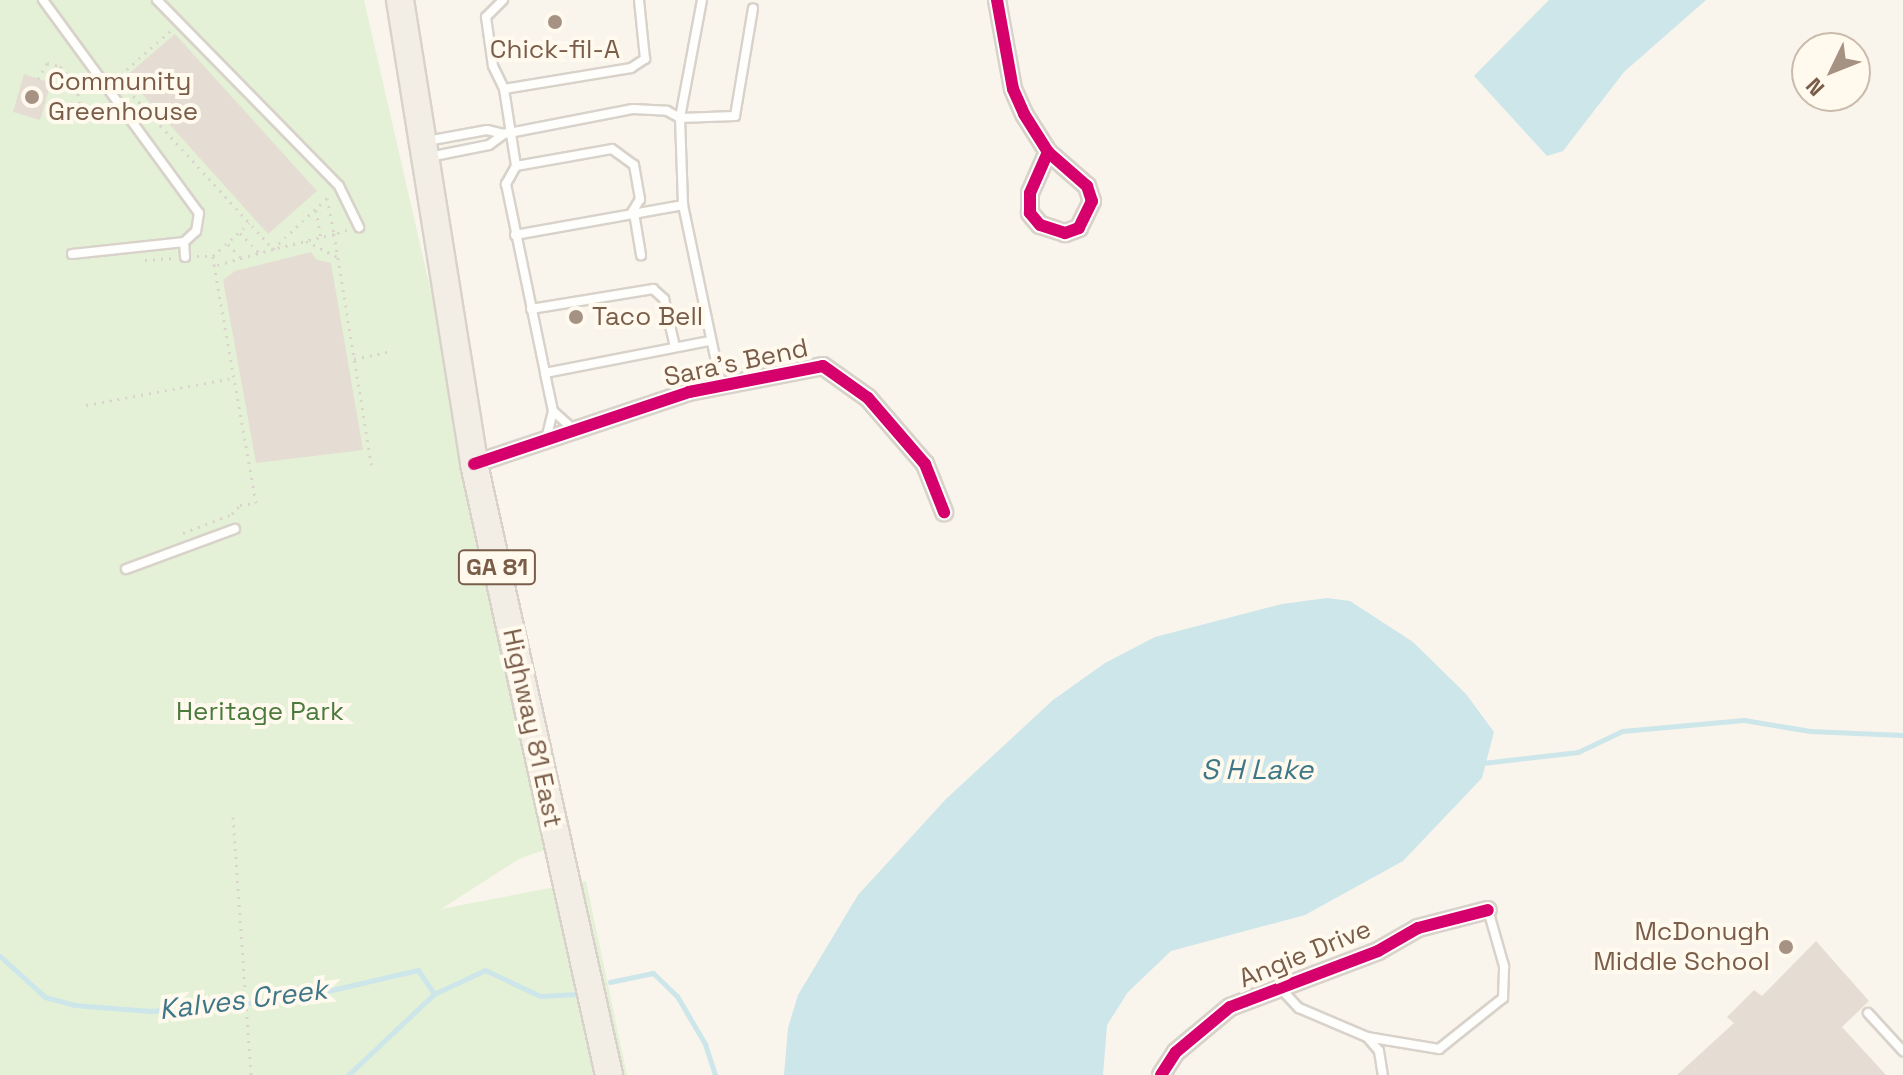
<!DOCTYPE html>
<html>
<head>
<meta charset="utf-8">
<style>
  body { margin:0 }
  #map { position:relative; width:1903px; height:1075px; overflow:hidden; background:#f9f5ec; font-family:"Space Grotesk",sans-serif }
  div>[style] { position:absolute }
  [style*='--x'] { left:calc(var(--x)*1px); top:calc(var(--y)*1px); width:calc(var(--w)*1px); rotate:calc(var(--a)*1deg) }
  .green>* { inset:0; background:#e4f1d6 }
  .water>* { inset:0; background:#cce6ea }
  .stream>* { height:5px; margin:-2.5px; padding:0 2.5px; transform-origin:2.5px; border-radius:2.5px; background:#cce6ea }
  .building>* { inset:0; background:#e5ddd3 }
  .path>* { height:3px; margin-top:-1.5px; transform-origin:0; background:repeating-linear-gradient(90deg,#dbd4ce 0 2px,transparent 0 8px) }
  .roads { filter:drop-shadow(2px 0 #d8d2ca) drop-shadow(-2px 0 #d8d2ca) drop-shadow(0 2px #d8d2ca) drop-shadow(0 -2px #d8d2ca) }
  .service>* { height:8px; margin:-4px; padding:0 4px; transform-origin:4px; border-radius:4px; background:#fefefc }
  .minor>* { height:16px; margin:-8px; padding:0 8px; transform-origin:8px; border-radius:8px; background:#fefefc }
  .primary>* { height:26px; margin:-13px; padding:0 13px; transform-origin:13px; border-radius:13px; background:#f3eee5 }
  .cycleway>* { height:12px; margin:-6px; padding:0 6px; transform-origin:6px; border-radius:6px; background:#d6006c }
  .dots>* { width:22px; height:22px; translate:-50% -50%; box-sizing:border-box; border:4px solid #fff9ee; border-radius:50% }
  span { translate:-50% -50%; white-space:nowrap; text-align:center; line-height:1.15; -webkit-text-stroke:8px #fff9ee; paint-order:stroke }
  .shield-label span { padding:2px 6px; background:#fff9ee; border:2px solid; border-radius:6px; -webkit-text-stroke-width:0 }
  .shield-label { font-size:24px; color:#7a5d49; font-weight:700 }
  .poi-label { font-size:26px; color:#7a5d49 }
  .left { translate:0 -50%; text-align:left }
  .right { translate:-100% -50%; text-align:right }
  .street-label { font-size:26px; color:#7a5d49 }
  .park-label { font-size:26px; color:#4c7a3d }
  .water-label { font-size:28px; color:#3e7787; font-style:italic }
  .north { position:absolute; left:1791px; top:32px; width:80px; height:80px; box-sizing:border-box; background:#fff9ee; border:2px solid #cabbac; border-radius:50%; rotate:227deg; font-size:22px; font-weight:700; line-height:32px; text-align:center; color:#7a5d49 }
  .north::after { content:''; display:block; margin:auto; width:28px; height:36px; background:#a69282; clip-path:polygon(50% 0,100% 100%,50% 72%,0 100%) }
</style>
</head>
<body>
<div id="map">
  <div class="green">
    <i style="clip-path:polygon(0 0,364px 0,558px 845px,519px 859px,441px 909px,586px 881px,627px 1075px,0 1075px)"></i>
  </div>
  <div class="water">
    <i style="clip-path:polygon(1549px 0,1706px 0,1624px 72px,1563px 151px,1547px 156px,1474px 76px)"></i>
    <i style="clip-path:polygon(1327px 598px,1350px 601px,1413px 642px,1466px 694px,1494px 732px,1482px 778px,1403px 861px,1305px 915px,1171px 951px,1128px 992px,1107px 1025px,1103px 1075px,784px 1075px,788px 1028px,798px 995px,858px 895px,946px 799px,1053px 700px,1105px 663px,1155px 637px,1282px 604px)"></i>
  </div>
  <div class="stream">
    <i style="--x:1483;--y:763;--w:96;--a:-6.6"></i>
    <i style="--x:1578;--y:752;--w:49;--a:-25.5"></i>
    <i style="--x:1622;--y:731;--w:122;--a:-5.2"></i>
    <i style="--x:1744;--y:720;--w:67;--a:9.5"></i>
    <i style="--x:1810;--y:731;--w:93;--a:2.5"></i>
    <i style="--x:0;--y:956;--w:61;--a:42.3"></i>
    <i style="--x:45;--y:997;--w:30;--a:15"></i>
    <i style="--x:74;--y:1005;--w:76;--a:4.5"></i>
    <i style="--x:150;--y:1011;--w:144;--a:-4.8"></i>
    <i style="--x:293;--y:999;--w:128;--a:-13.1"></i>
    <i style="--x:418;--y:970;--w:29;--a:56"></i>
    <i style="--x:610;--y:982;--w:44;--a:-11.8"></i>
    <i style="--x:653;--y:973;--w:33;--a:44"></i>
    <i style="--x:677;--y:996;--w:56;--a:59.7"></i>
    <i style="--x:705;--y:1044;--w:33;--a:72"></i>
    <i style="--x:348;--y:1075;--w:118;--a:-43.3"></i>
    <i style="--x:434;--y:994;--w:56;--a:-25.2"></i>
    <i style="--x:485;--y:970;--w:61;--a:25.3"></i>
    <i style="--x:540;--y:996;--w:33;--a:-3"></i>
  </div>
  <div class="building">
    <i style="clip-path:polygon(175px 34px,317px 191px,268px 234px,126px 76px)"></i>
    <i style="clip-path:polygon(24px 74px,51px 83px,40px 120px,13px 112px)"></i>
    <i style="clip-path:polygon(311px 252px,317px 260px,331px 263px,363px 450px,256px 463px,223px 280px,235px 271px)"></i>
    <i style="clip-path:polygon(1816px 941px,1869px 1001px,1842px 1027px,1886px 1075px,1677px 1075px,1734px 1023px,1727px 1017px,1754px 990px,1762px 996px)"></i>
  </div>
  <div class="path">
    <i style="--x:170;--y:31;--w:71;--a:138.4"></i>
    <i style="--x:117;--y:78;--w:231;--a:47.6"></i>
    <i style="--x:273;--y:249;--w:61;--a:163.9"></i>
    <i style="--x:214;--y:266;--w:10;--a:-96"></i>
    <i style="--x:213;--y:256;--w:49;--a:-42.5"></i>
    <i style="--x:38;--y:79;--w:18;--a:-61"></i>
    <i style="--x:47;--y:63;--w:13;--a:13"></i>
    <i style="--x:60;--y:66;--w:26;--a:51"></i>
    <i style="--x:76;--y:86;--w:25;--a:78"></i>
    <i style="--x:316;--y:210;--w:27;--a:80"></i>
    <i style="--x:347;--y:230;--w:14;--a:163"></i>
    <i style="--x:334;--y:234;--w:63;--a:166.2"></i>
    <i style="--x:273;--y:249;--w:74;--a:-43.4"></i>
    <i style="--x:327;--y:198;--w:37;--a:79"></i>
    <i style="--x:334;--y:234;--w:237;--a:80.8"></i>
    <i style="--x:240;--y:233;--w:28;--a:46"></i>
    <i style="--x:306;--y:241;--w:36;--a:27"></i>
    <i style="--x:228;--y:244;--w:21;--a:47"></i>
    <i style="--x:197;--y:256;--w:16;--a:0"></i>
    <i style="--x:145;--y:260;--w:28;--a:-4"></i>
    <i style="--x:354;--y:359;--w:34;--a:-12"></i>
    <i style="--x:86;--y:405;--w:149;--a:-10.4"></i>
    <i style="--x:183;--y:533;--w:53;--a:-21.2"></i>
    <i style="--x:232;--y:514;--w:12;--a:-48"></i>
    <i style="--x:240;--y:505;--w:16;--a:-7"></i>
    <i style="--x:256;--y:503;--w:241;--a:-100"></i>
    <i style="--x:233;--y:817;--w:259;--a:86"></i>
  </div>
  <div class="roads">
    <div class="service">
      <i style="--x:43;--y:0;--w:264;--a:53.8"></i>
      <i style="--x:199;--y:213;--w:18;--a:99"></i>
      <i style="--x:196;--y:231;--w:16;--a:137"></i>
      <i style="--x:184;--y:242;--w:15;--a:86"></i>
      <i style="--x:157;--y:0;--w:260;--a:45.6"></i>
      <i style="--x:339;--y:186;--w:46;--a:64"></i>
      <i style="--x:503;--y:0;--w:24;--a:135"></i>
      <i style="--x:486;--y:17;--w:49;--a:81.9"></i>
      <i style="--x:493;--y:66;--w:25;--a:64"></i>
      <i style="--x:504;--y:89;--w:129;--a:-9.4"></i>
      <i style="--x:631;--y:68;--w:17;--a:-33"></i>
      <i style="--x:645;--y:59;--w:59;--a:-95.8"></i>
      <i style="--x:702;--y:0;--w:120;--a:100.6"></i>
      <i style="--x:680;--y:118;--w:55;--a:-2.1"></i>
      <i style="--x:735;--y:116;--w:109;--a:-80.5"></i>
      <i style="--x:504;--y:89;--w:78;--a:81.1"></i>
      <i style="--x:516;--y:166;--w:21;--a:119"></i>
      <i style="--x:506;--y:184;--w:193;--a:78.3"></i>
      <i style="--x:427;--y:141;--w:61;--a:-10.4"></i>
      <i style="--x:487;--y:130;--w:17;--a:13"></i>
      <i style="--x:504;--y:134;--w:131;--a:-11"></i>
      <i style="--x:633;--y:109;--w:34;--a:3"></i>
      <i style="--x:667;--y:111;--w:15;--a:28"></i>
      <i style="--x:680;--y:118;--w:87;--a:88"></i>
      <i style="--x:683;--y:205;--w:184;--a:78.1"></i>
      <i style="--x:429;--y:157;--w:61;--a:-11.3"></i>
      <i style="--x:489;--y:145;--w:19;--a:-36"></i>
      <i style="--x:516;--y:166;--w:97;--a:-10"></i>
      <i style="--x:612;--y:149;--w:27;--a:36"></i>
      <i style="--x:634;--y:165;--w:35;--a:80"></i>
      <i style="--x:640;--y:199;--w:17;--a:121"></i>
      <i style="--x:634;--y:213;--w:43;--a:80.5"></i>
      <i style="--x:515;--y:235;--w:171;--a:-10.1"></i>
      <i style="--x:72;--y:254;--w:113;--a:-6.1"></i>
      <i style="--x:531;--y:309;--w:124;--a:-9.3"></i>
      <i style="--x:653;--y:289;--w:15;--a:42"></i>
      <i style="--x:664;--y:299;--w:49;--a:77.1"></i>
      <i style="--x:553;--y:411;--w:28;--a:42"></i>
      <i style="--x:546;--y:439;--w:29;--a:-76"></i>
      <i style="--x:553;--y:411;--w:39;--a:-102"></i>
      <i style="--x:545;--y:373;--w:168;--a:-11"></i>
      <i style="--x:126;--y:569;--w:116;--a:-20.2"></i>
      <i style="--x:1281;--y:989;--w:26;--a:47"></i>
      <i style="--x:1299;--y:1008;--w:74;--a:23.1"></i>
      <i style="--x:1367;--y:1037;--w:18;--a:49"></i>
      <i style="--x:1379;--y:1051;--w:24;--a:81"></i>
      <i style="--x:1868;--y:1013;--w:52;--a:47.4"></i>
      <i style="--x:1367;--y:1037;--w:73;--a:9.5"></i>
      <i style="--x:1439;--y:1049;--w:82;--a:-38.6"></i>
      <i style="--x:1503;--y:998;--w:32;--a:-88"></i>
      <i style="--x:1504;--y:966;--w:58;--a:-105.9"></i>
    </div>
    <div class="minor">
      <i style="--x:997;--y:0;--w:90;--a:79.8"></i>
      <i style="--x:1013;--y:89;--w:27;--a:66"></i>
      <i style="--x:1024;--y:114;--w:45;--a:57.7"></i>
      <i style="--x:1048;--y:152;--w:52;--a:41.1"></i>
      <i style="--x:1087;--y:186;--w:16;--a:72"></i>
      <i style="--x:1092;--y:201;--w:30;--a:116"></i>
      <i style="--x:1079;--y:228;--w:15;--a:160"></i>
      <i style="--x:1065;--y:233;--w:26;--a:-162"></i>
      <i style="--x:1040;--y:225;--w:16;--a:-130"></i>
      <i style="--x:1030;--y:213;--w:20;--a:-90"></i>
      <i style="--x:1030;--y:193;--w:45;--a:-66.3"></i>
      <i style="--x:474;--y:464;--w:227;--a:-18.5"></i>
      <i style="--x:689;--y:392;--w:136;--a:-11"></i>
      <i style="--x:823;--y:366;--w:55;--a:35.4"></i>
      <i style="--x:868;--y:398;--w:87;--a:49.2"></i>
      <i style="--x:925;--y:464;--w:52;--a:68.4"></i>
      <i style="--x:1161;--y:1075;--w:27;--a:-57"></i>
      <i style="--x:1176;--y:1052;--w:70;--a:-39.8"></i>
      <i style="--x:1230;--y:1007;--w:158;--a:-20.7"></i>
      <i style="--x:1378;--y:951;--w:46;--a:-29.9"></i>
      <i style="--x:1418;--y:928;--w:72;--a:-14.4"></i>
    </div>
    <div class="primary">
      <i style="--x:400;--y:0;--w:470;--a:80.9"></i>
      <i style="--x:474;--y:464;--w:626;--a:77.54"></i>
    </div>
  </div>
  <div class="cycleway">
    <i style="--x:997;--y:0;--w:90;--a:79.8"></i>
    <i style="--x:1013;--y:89;--w:27;--a:66"></i>
    <i style="--x:1024;--y:114;--w:45;--a:57.7"></i>
    <i style="--x:1048;--y:152;--w:52;--a:41.1"></i>
    <i style="--x:1087;--y:186;--w:16;--a:72"></i>
    <i style="--x:1092;--y:201;--w:30;--a:116"></i>
    <i style="--x:1079;--y:228;--w:15;--a:160"></i>
    <i style="--x:1065;--y:233;--w:26;--a:-162"></i>
    <i style="--x:1040;--y:225;--w:16;--a:-130"></i>
    <i style="--x:1030;--y:213;--w:20;--a:-90"></i>
    <i style="--x:1030;--y:193;--w:45;--a:-66.3"></i>
    <i style="--x:474;--y:464;--w:227;--a:-18.5"></i>
    <i style="--x:689;--y:392;--w:136;--a:-11"></i>
    <i style="--x:823;--y:366;--w:55;--a:35.4"></i>
    <i style="--x:868;--y:398;--w:87;--a:49.2"></i>
    <i style="--x:925;--y:464;--w:52;--a:68.4"></i>
    <i style="--x:1161;--y:1075;--w:27;--a:-57"></i>
    <i style="--x:1176;--y:1052;--w:70;--a:-39.8"></i>
    <i style="--x:1230;--y:1007;--w:158;--a:-20.7"></i>
    <i style="--x:1378;--y:951;--w:46;--a:-29.9"></i>
    <i style="--x:1418;--y:928;--w:72;--a:-14.4"></i>
  </div>
  <div class="dots">
    <i style="left:555px;top:22px;background:#a69282"></i>
    <i style="left:32px;top:97px;background:#a69282"></i>
    <i style="left:576px;top:317px;background:#a69282"></i>
    <i style="left:1786px;top:947px;background:#a69282"></i>
  </div>
  <div class="shield-label">
    <span style="left:497px;top:567px">GA 81</span>
  </div>
  <div class="poi-label">
    <span style="left:555px;top:50px">Chick-fil-A</span>
    <span class="left" style="left:48px;top:97px">Community<br>Greenhouse</span>
    <span class="left" style="left:592px;top:317px">Taco Bell</span>
    <span class="right" style="left:1770px;top:947px">McDonugh<br>Middle School</span>
  </div>
  <div class="street-label">
    <span style="left:736px;top:363px;rotate:-12deg">Sara's Bend</span>
    <span style="left:532px;top:728px;rotate:78deg">Highway 81 East</span>
    <span style="left:1305px;top:954px;rotate:-22deg">Angie Drive</span>
  </div>
  <div class="park-label">
    <span style="left:260px;top:712px">Heritage Park</span>
  </div>
  <div class="water-label">
    <span style="left:1257px;top:769px">S H Lake</span>
    <span style="left:243px;top:999px;rotate:-7deg">Kalves Creek</span>
  </div>
  <div class="north">N</div>
</div>
</body>
</html>
